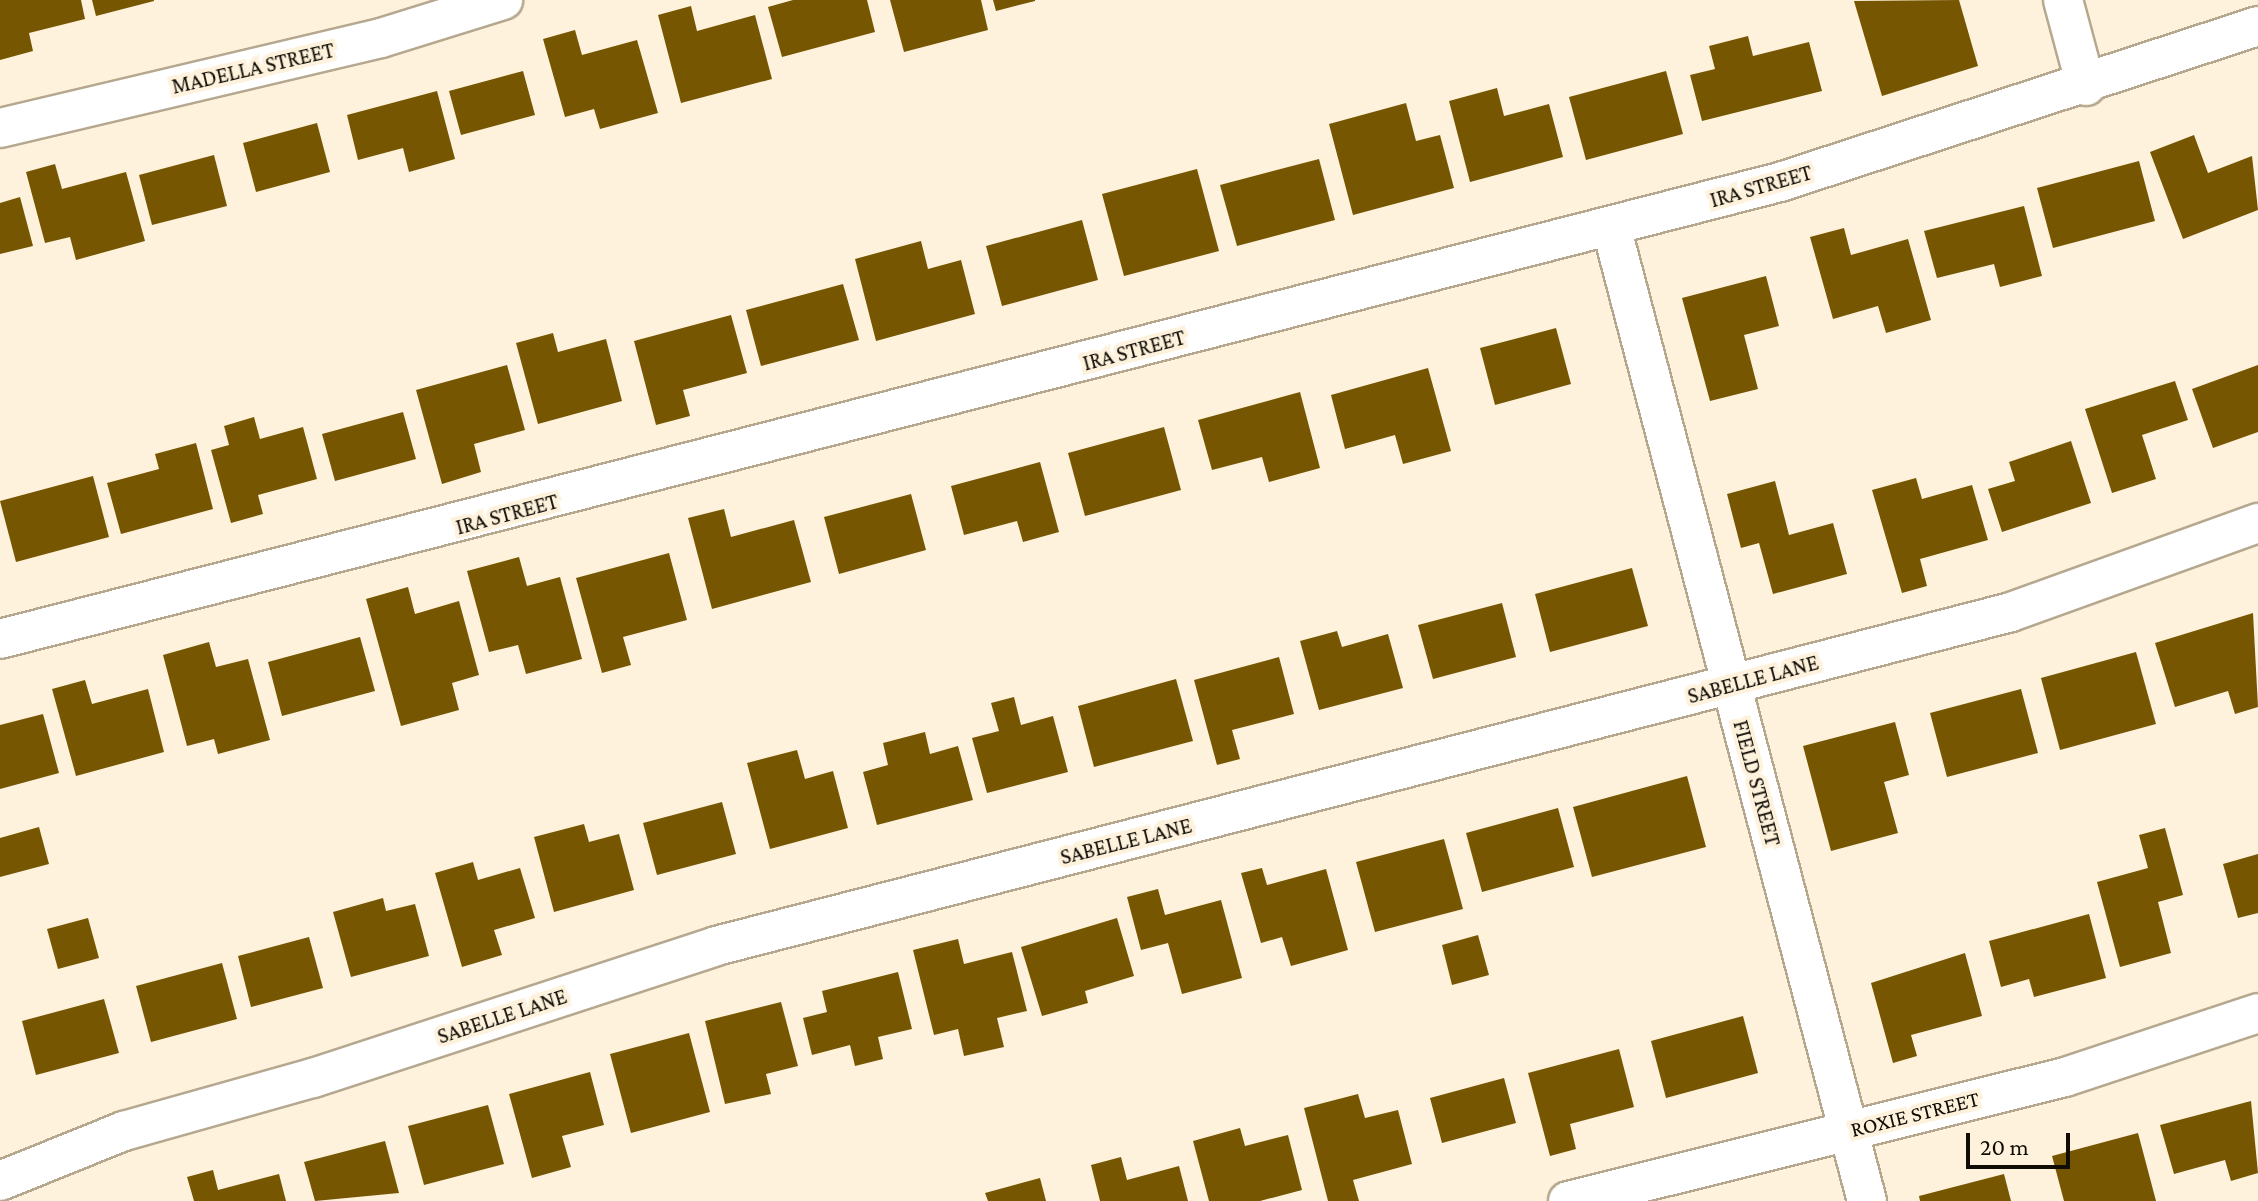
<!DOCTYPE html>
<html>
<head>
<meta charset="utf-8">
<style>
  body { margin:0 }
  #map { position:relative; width:2258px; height:1201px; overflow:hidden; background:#fef2dd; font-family:"Crimson Pro",serif }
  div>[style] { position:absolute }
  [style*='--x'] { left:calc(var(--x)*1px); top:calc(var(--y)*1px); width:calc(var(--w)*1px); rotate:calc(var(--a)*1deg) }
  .building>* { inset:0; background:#765600 }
  .roads { filter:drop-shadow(2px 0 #b5a88f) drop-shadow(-2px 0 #b5a88f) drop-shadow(0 2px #b5a88f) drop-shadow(0 -2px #b5a88f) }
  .minor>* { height:38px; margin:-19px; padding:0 19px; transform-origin:19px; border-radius:19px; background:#fff }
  span { translate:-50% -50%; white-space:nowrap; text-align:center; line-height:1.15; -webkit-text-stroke:8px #fef2dd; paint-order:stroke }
  .street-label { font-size:22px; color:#100c04 }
  .scale { position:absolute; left:1966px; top:1133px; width:104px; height:36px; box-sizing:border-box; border:4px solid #100c04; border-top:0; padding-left:10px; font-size:24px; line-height:28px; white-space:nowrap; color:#100c04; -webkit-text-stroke:6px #fef2dd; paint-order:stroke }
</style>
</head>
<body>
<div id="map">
  <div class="building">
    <i style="clip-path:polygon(0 0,81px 0,85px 19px,29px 33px,33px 51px,0 60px)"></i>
    <i style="clip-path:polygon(92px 0,154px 0,154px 1px,96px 16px)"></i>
    <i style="clip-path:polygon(793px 0,867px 0,875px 32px,782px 57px,768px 7px)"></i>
    <i style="clip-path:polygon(890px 0,981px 0,988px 30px,904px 52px)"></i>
    <i style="clip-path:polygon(993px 0,1035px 0,1035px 1px,996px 11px)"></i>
    <i style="clip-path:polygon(1959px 0,1978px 66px,1882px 96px,1854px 1px)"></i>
    <i style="clip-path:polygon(691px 6px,697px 31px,755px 15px,772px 79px,681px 103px,658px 15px)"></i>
    <i style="clip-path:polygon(575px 30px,582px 55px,637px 40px,658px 113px,600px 129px,594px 109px,565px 117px,543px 39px)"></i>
    <i style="clip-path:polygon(1748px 36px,1753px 56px,1809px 42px,1822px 91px,1702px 121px,1690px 75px,1715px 69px,1709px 46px)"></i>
    <i style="clip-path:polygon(523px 71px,535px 115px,461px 135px,449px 91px)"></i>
    <i style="clip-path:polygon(1666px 71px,1683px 134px,1586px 160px,1569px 97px)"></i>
    <i style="clip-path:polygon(1497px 88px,1504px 116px,1549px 104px,1563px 157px,1470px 182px,1449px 101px)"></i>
    <i style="clip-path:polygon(437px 91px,455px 159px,409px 172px,403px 148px,358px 160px,347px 115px)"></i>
    <i style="clip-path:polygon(1406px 103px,1416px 141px,1440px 135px,1454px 188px,1353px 215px,1329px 124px)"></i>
    <i style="clip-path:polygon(317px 123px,330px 172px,256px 192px,243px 143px)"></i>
    <i style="clip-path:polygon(2194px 135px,2208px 173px,2252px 156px,2258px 210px,2183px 239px,2150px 152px)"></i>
    <i style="clip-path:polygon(214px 155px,227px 206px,152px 225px,139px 175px)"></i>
    <i style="clip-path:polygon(1319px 159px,1335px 220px,1237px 246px,1220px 185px)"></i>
    <i style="clip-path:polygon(2139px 161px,2155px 221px,2053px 248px,2037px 188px)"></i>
    <i style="clip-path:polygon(55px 164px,62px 189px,126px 172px,145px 241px,76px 260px,70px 237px,45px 243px,26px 172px)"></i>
    <i style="clip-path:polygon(1197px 169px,1219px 251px,1124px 276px,1102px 194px)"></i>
    <i style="clip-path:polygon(20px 197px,33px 246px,0 254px,0 203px)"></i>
    <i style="clip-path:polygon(2024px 206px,2042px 276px,2000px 287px,1994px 264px,1937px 278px,1924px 231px)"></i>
    <i style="clip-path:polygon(1082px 220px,1098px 280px,1002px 306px,986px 246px)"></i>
    <i style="clip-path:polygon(1844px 228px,1851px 255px,1908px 239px,1931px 320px,1886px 333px,1878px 306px,1833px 319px,1810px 237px)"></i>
    <i style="clip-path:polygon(921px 241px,928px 269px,961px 260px,975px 314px,876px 341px,855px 259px)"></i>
    <i style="clip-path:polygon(1766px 276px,1779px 326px,1744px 335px,1758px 389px,1710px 401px,1682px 298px)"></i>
    <i style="clip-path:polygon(843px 284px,859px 340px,761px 366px,746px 310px)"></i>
    <i style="clip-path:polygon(731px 315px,747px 373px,683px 390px,690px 416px,656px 425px,634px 341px)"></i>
    <i style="clip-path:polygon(1556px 328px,1571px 384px,1495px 405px,1480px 348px)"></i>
    <i style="clip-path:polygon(553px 333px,558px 352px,606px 339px,622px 401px,538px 424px,516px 343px)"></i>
    <i style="clip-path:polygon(507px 365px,525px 430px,474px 444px,481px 472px,442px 484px,416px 390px)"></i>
    <i style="clip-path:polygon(2258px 365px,2258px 432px,2213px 448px,2192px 389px)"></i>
    <i style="clip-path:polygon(1428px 368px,1451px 451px,1403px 464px,1395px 435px,1345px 449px,1331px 395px)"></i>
    <i style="clip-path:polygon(2175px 381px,2188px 420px,2142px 435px,2156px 479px,2112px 493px,2085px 409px)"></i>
    <i style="clip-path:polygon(1300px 392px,1320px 468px,1269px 482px,1262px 457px,1212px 470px,1198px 420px)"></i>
    <i style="clip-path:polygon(403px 412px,416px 459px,335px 481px,322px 434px)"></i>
    <i style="clip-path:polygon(254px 417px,260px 439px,303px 427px,317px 479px,258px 495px,263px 514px,231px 523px,211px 450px,229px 445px,224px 426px)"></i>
    <i style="clip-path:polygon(1164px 427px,1181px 490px,1085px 516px,1068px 453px)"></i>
    <i style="clip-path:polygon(2071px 441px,2091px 503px,2002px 532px,1988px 489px,2015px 481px,2009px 462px)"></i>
    <i style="clip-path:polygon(196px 443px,213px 509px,121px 534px,107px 483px,159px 469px,155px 454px)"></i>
    <i style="clip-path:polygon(1040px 462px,1059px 532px,1023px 542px,1017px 521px,964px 535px,951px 486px)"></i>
    <i style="clip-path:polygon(93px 476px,109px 537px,16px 562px,0 501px)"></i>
    <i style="clip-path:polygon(1916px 478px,1922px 499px,1972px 485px,1988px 540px,1920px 559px,1927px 586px,1902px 593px,1872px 490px)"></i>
    <i style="clip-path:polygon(1775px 481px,1789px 535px,1833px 523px,1847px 574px,1773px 594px,1759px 543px,1741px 548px,1727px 494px)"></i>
    <i style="clip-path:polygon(911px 494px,926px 550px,839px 574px,824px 517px)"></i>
    <i style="clip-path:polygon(724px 509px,731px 537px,794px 520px,811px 582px,712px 609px,688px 518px)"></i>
    <i style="clip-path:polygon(669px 553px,687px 620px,623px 637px,631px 665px,602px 673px,576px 578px)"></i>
    <i style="clip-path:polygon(519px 557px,527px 586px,560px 577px,582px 659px,526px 674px,518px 645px,489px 652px,467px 571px)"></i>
    <i style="clip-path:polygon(1632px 568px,1648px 626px,1550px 652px,1535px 594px)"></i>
    <i style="clip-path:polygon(408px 587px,415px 614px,459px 601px,479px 675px,452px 683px,459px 710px,401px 726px,366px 599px)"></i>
    <i style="clip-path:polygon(1502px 603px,1516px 657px,1433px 679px,1418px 625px)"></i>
    <i style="clip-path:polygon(2253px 613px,2258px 707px,2235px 714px,2228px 691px,2175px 707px,2155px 643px)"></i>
    <i style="clip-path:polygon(1337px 631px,1342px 647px,1388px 634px,1403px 688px,1319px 710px,1300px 641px)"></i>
    <i style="clip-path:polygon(360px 637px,375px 691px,282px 716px,268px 662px)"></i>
    <i style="clip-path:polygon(209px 642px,216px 667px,248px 659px,270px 740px,218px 754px,214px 739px,187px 746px,163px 655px)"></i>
    <i style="clip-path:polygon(2136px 652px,2156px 724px,2060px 750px,2041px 678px)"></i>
    <i style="clip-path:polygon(1279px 657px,1294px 714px,1232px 730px,1240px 759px,1217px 765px,1194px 680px)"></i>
    <i style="clip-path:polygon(1176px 679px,1193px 741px,1094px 767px,1078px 706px)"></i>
    <i style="clip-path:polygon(85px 680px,92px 704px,148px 689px,164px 752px,76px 776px,52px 689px)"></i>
    <i style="clip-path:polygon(2021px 689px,2038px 753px,1947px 777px,1930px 713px)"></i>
    <i style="clip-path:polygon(1014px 697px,1021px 725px,1053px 716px,1068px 772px,987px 793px,972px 738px,999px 731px,991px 703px)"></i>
    <i style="clip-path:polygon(43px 714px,59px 773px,0 789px,0 725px)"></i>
    <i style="clip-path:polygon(1895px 722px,1909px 775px,1884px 782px,1898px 833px,1831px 851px,1803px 746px)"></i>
    <i style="clip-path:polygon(925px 732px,930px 754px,958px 746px,973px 800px,877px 825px,863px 772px,888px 765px,883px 743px)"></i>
    <i style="clip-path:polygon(797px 750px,805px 779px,833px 771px,848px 828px,770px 849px,747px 763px)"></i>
    <i style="clip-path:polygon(1687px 776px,1706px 847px,1592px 877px,1573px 807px)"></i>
    <i style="clip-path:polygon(722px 802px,736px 854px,657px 875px,643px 823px)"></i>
    <i style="clip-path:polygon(1558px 808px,1574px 867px,1482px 892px,1466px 833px)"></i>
    <i style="clip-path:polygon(584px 824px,589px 842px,619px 834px,634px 890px,554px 912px,534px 837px)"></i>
    <i style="clip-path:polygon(39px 827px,49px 864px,0 877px,0 838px)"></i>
    <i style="clip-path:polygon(2165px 828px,2183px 895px,2158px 902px,2171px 953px,2120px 967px,2097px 882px,2148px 868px,2139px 835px)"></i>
    <i style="clip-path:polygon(1444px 839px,1463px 909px,1375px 932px,1356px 862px)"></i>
    <i style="clip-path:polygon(2258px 854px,2258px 913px,2238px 918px,2223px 864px)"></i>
    <i style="clip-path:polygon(473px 862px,478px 880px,520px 868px,535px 918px,494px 930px,502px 955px,462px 967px,435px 873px)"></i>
    <i style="clip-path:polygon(1262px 868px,1267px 885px,1326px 869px,1348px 950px,1291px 966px,1282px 937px,1261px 943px,1241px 873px)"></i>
    <i style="clip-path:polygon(1158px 889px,1165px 915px,1221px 900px,1242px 978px,1182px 994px,1168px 943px,1141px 950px,1127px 897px)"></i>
    <i style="clip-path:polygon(383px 898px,386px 911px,415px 904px,429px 956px,351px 977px,333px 912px)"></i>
    <i style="clip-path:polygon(2089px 914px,2106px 978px,2034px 997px,2029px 979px,2001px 987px,1989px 941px)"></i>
    <i style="clip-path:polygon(88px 918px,99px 958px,58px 969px,47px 929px)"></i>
    <i style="clip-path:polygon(1117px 918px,1134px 976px,1085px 991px,1088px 1003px,1042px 1016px,1021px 947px)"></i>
    <i style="clip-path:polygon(1478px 935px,1489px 975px,1452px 985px,1442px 945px)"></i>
    <i style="clip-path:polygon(309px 937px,323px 988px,251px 1007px,238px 956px)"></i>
    <i style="clip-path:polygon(958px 939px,964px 964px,1012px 952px,1027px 1011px,997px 1018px,1004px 1047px,964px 1056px,958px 1029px,934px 1035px,913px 950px)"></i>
    <i style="clip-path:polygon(1965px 953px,1982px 1016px,1911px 1035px,1917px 1056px,1893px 1063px,1871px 983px)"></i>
    <i style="clip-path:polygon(222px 963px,237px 1019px,151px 1042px,136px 986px)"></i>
    <i style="clip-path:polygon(898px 972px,912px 1029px,878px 1037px,883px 1059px,855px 1066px,850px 1045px,812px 1055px,803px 1018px,827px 1012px,822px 991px)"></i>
    <i style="clip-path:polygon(104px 999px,119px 1053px,36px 1075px,22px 1021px)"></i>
    <i style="clip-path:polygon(781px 1002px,798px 1066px,766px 1074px,771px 1094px,725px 1104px,705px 1021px)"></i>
    <i style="clip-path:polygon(1743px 1016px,1758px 1073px,1666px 1098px,1651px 1041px)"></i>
    <i style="clip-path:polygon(689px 1033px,710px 1112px,631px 1133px,610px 1054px)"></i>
    <i style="clip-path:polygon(1619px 1049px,1634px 1107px,1570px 1124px,1576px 1149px,1550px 1156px,1528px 1073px)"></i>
    <i style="clip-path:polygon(590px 1072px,604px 1125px,562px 1136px,571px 1167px,532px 1178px,509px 1094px)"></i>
    <i style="clip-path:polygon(1504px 1078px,1516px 1123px,1442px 1143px,1430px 1098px)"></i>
    <i style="clip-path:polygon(1358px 1094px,1365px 1118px,1398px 1110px,1412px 1164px,1353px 1180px,1359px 1201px,1328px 1201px,1304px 1108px)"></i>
    <i style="clip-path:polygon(2251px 1101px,2258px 1173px,2231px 1181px,2225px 1160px,2174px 1174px,2160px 1125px)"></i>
    <i style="clip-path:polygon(488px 1105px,504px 1164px,424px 1185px,408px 1126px)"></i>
    <i style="clip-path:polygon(1240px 1128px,1245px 1146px,1288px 1135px,1302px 1190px,1260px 1201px,1209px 1201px,1193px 1141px)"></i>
    <i style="clip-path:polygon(2138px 1133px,2156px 1201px,2064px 1201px,2052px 1156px)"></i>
    <i style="clip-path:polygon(385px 1141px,399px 1193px,315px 1201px,304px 1162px)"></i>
    <i style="clip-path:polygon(1121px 1157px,1127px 1180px,1179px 1166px,1188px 1201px,1100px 1201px,1091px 1165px)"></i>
    <i style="clip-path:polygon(213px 1170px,218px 1190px,279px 1174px,286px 1201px,194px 1201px,187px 1177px)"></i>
    <i style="clip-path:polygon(2004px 1174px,2011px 1201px,1920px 1201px,1919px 1196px)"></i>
    <i style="clip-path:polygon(1040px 1178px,1046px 1201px,988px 1201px,985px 1193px)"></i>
  </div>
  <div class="roads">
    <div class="minor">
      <i style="--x:2063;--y:0;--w:89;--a:75"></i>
      <i style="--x:0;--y:128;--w:391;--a:-13.3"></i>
      <i style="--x:381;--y:38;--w:128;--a:-17.3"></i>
      <i style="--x:1611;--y:226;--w:1008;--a:75.29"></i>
      <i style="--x:0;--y:639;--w:1838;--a:-14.4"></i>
      <i style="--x:1780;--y:182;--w:503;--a:-18.07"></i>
      <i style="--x:0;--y:1181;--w:134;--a:-22"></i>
      <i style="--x:124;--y:1131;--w:196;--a:-15.7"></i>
      <i style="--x:313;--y:1078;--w:424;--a:-18.1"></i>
      <i style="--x:716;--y:946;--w:1337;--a:-14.46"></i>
      <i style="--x:2011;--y:612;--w:263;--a:-19.8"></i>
      <i style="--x:1568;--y:1201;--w:512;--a:-14.01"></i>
      <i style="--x:2065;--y:1077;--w:203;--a:-18.3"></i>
    </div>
  </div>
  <div class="street-label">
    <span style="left:253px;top:68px;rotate:-13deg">MADELLA STREET</span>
    <span style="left:1761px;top:186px;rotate:-16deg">IRA STREET</span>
    <span style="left:1134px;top:350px;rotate:-15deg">IRA STREET</span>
    <span style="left:507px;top:514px;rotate:-15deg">IRA STREET</span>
    <span style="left:1753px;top:679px;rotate:-15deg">SABELLE LANE</span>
    <span style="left:1757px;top:783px;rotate:75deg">FIELD STREET</span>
    <span style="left:1126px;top:841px;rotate:-14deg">SABELLE LANE</span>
    <span style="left:502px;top:1016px;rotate:-18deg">SABELLE LANE</span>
    <span style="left:1915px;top:1114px;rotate:-14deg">ROXIE STREET</span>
  </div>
  <div class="scale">20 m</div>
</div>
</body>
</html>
